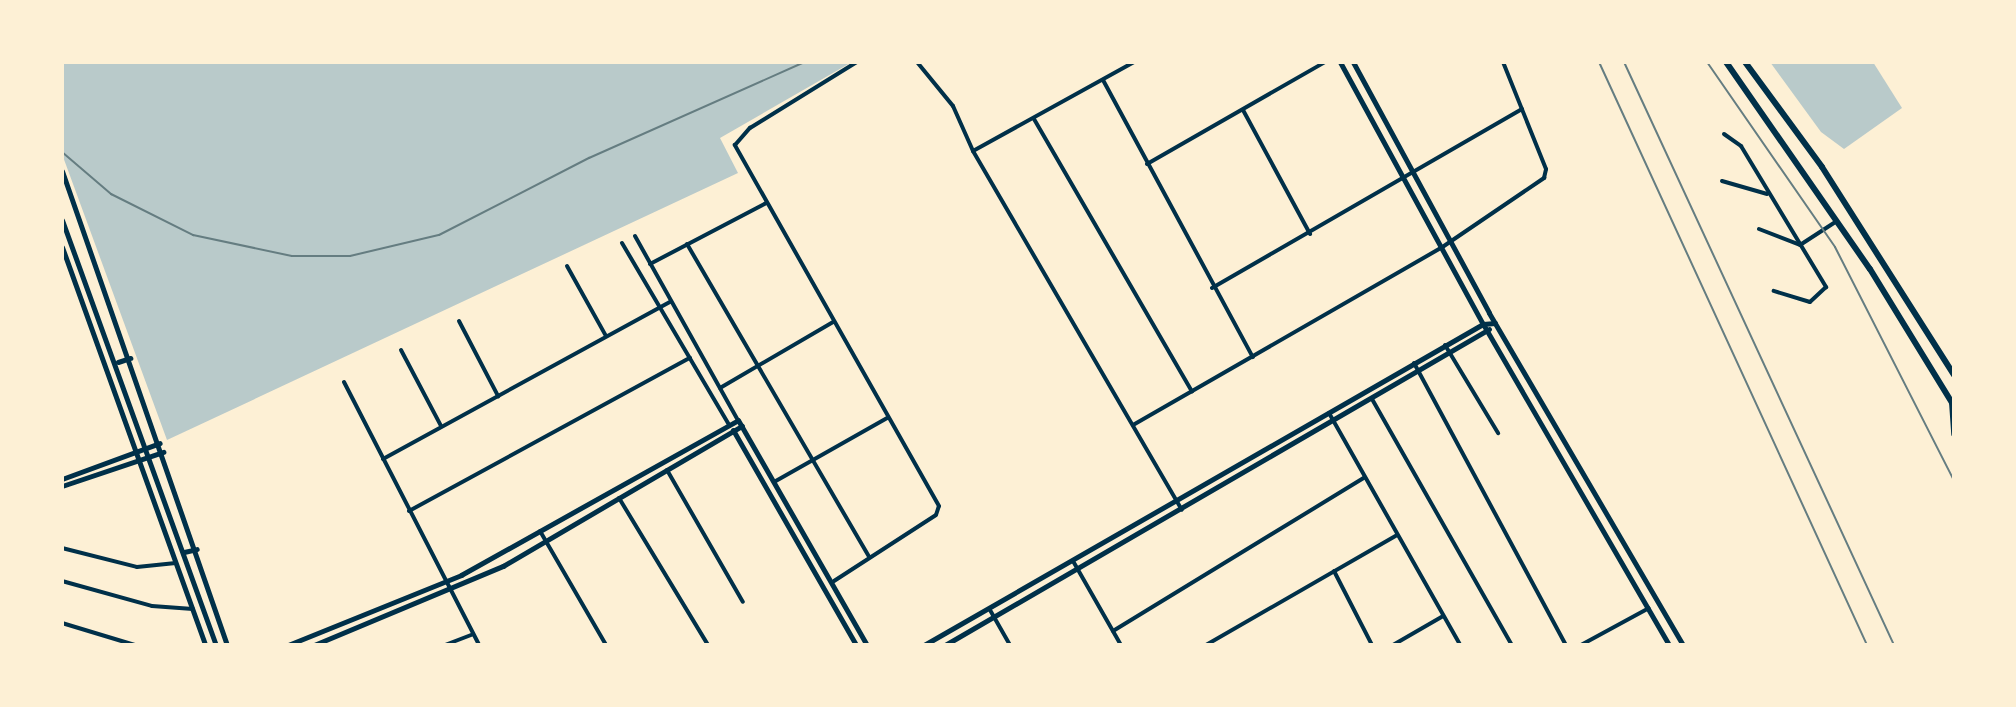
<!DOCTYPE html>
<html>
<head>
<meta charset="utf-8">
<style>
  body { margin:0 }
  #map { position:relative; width:2016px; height:707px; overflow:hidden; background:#fdf0d5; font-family:Literata,serif }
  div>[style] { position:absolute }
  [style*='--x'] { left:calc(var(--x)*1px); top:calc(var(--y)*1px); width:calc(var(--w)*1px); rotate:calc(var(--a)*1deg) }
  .green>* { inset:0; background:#b9caca }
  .minor>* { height:4px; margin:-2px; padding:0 2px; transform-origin:2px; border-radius:2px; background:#003049 }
  .tertiary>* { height:5px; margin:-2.5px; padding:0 2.5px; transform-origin:2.5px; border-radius:2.5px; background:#003049 }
  .secondary>* { height:5px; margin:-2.5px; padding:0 2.5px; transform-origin:2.5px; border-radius:2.5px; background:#003049 }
  .trunk>* { height:6px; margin:-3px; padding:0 3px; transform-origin:3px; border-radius:3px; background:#003049 }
  .rail>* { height:2px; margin:-1px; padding:0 1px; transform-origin:1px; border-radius:1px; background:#657d81 }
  span { translate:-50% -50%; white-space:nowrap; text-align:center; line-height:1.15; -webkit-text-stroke:7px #fdf0d5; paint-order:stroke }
  .frame { position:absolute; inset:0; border:64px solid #fdf0d5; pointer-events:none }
</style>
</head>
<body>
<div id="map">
  <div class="green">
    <i style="clip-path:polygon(62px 62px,852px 62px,720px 138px,738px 173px,167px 440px,62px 154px)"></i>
    <i style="clip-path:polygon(1770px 62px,1873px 62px,1902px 108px,1844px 149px,1821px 132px)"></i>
  </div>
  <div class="minor">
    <i style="--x:917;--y:62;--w:57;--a:50.7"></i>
    <i style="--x:953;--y:106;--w:49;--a:66"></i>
    <i style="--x:973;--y:151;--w:415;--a:59.8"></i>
    <i style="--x:1103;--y:80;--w:315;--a:61.6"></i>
    <i style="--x:1243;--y:110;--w:141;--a:61.6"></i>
    <i style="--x:1034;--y:119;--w:315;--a:59.9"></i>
    <i style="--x:1724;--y:134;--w:21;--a:35"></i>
    <i style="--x:1741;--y:146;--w:165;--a:58.9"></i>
    <i style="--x:1826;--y:287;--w:22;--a:137"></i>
    <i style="--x:1810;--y:302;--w:38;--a:-163"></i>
    <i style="--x:973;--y:151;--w:184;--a:-28.9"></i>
    <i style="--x:1147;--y:164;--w:205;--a:-29.8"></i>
    <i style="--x:1722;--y:181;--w:47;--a:16.1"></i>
    <i style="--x:1759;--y:229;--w:44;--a:21.3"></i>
    <i style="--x:1800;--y:245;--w:44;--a:-33"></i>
    <i style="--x:635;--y:236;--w:211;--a:60.8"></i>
    <i style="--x:622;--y:243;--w:212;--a:59.5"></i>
    <i style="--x:687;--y:244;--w:362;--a:59.8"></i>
    <i style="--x:650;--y:264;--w:131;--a:-27.7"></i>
    <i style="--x:567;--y:266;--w:80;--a:60.9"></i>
    <i style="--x:1212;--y:288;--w:358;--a:-30"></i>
    <i style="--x:459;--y:321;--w:85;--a:62.5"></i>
    <i style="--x:1445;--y:345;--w:103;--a:58.9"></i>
    <i style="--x:401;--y:350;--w:86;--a:62.2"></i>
    <i style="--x:1414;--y:363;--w:320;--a:61.7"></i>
    <i style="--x:344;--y:382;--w:296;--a:62.8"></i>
    <i style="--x:720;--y:388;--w:131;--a:-30.3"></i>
    <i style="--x:1372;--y:399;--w:283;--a:60.4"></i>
    <i style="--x:1329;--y:413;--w:266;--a:60.5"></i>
    <i style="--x:1133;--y:425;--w:355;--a:-29.9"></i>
    <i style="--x:1441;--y:248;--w:125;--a:-34.2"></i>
    <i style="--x:1544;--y:178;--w:9;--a:-77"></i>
    <i style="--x:1546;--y:169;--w:115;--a:-111.9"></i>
    <i style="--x:383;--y:459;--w:328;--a:-28.7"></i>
    <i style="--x:667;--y:470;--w:152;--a:60.1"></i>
    <i style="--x:774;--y:482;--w:130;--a:-29.5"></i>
    <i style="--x:619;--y:498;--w:172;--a:58.8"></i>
    <i style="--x:409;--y:511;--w:320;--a:-28.6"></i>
    <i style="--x:540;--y:531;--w:132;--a:59.9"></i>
    <i style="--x:62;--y:548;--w:77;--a:14.2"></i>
    <i style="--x:137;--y:567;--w:39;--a:-6"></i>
    <i style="--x:1073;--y:561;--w:97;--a:60.3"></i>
    <i style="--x:1334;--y:571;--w:83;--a:62.8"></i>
    <i style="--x:62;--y:581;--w:93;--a:15.5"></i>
    <i style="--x:152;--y:606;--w:41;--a:4.2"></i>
    <i style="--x:834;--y:581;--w:121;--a:-32.9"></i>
    <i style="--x:936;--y:515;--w:9;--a:-72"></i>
    <i style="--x:939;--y:506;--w:415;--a:-119.5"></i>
    <i style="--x:735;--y:145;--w:23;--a:-49"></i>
    <i style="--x:750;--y:128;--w:126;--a:-31.7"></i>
    <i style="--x:990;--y:610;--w:40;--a:60.3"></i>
    <i style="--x:62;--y:623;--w:76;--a:16.8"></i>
    <i style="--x:1113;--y:631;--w:295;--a:-31.4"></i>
    <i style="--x:445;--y:645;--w:30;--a:-21"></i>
    <i style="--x:1206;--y:645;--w:220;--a:-29.9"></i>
    <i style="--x:1393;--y:645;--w:58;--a:-30.1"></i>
    <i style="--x:1581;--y:645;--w:77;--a:-28.6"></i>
  </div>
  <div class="tertiary">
    <i style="--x:1340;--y:62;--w:298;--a:61.4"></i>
    <i style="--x:1483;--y:324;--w:371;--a:59.9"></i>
    <i style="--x:1353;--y:62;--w:285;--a:61.5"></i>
    <i style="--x:1489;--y:313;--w:385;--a:59.7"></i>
    <i style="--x:62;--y:171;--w:502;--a:70.81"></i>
    <i style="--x:118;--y:362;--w:13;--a:-18"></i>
    <i style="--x:733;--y:430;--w:248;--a:60.2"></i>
    <i style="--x:62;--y:479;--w:104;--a:-20.2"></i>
    <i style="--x:62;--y:486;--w:107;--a:-18.6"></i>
    <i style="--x:184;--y:552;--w:13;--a:-13"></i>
    <i style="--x:288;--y:645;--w:187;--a:-22"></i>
    <i style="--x:461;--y:575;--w:317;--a:-29.2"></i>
    <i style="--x:738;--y:420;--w:259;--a:60.2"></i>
    <i style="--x:314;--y:645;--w:205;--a:-22.7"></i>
    <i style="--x:503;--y:566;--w:277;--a:-30.4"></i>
    <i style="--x:924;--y:645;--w:645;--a:-29.87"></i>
    <i style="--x:1483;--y:324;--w:12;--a:-5"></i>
    <i style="--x:945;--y:645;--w:629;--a:-30.15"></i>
  </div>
  <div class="secondary">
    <i style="--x:62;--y:220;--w:452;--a:70.1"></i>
    <i style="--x:62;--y:247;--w:423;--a:70.2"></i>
  </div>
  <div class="trunk">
    <i style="--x:1726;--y:62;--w:252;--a:55.2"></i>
    <i style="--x:1870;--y:269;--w:161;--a:58.5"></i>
    <i style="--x:1745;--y:62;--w:130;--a:53.7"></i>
    <i style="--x:1822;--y:167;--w:246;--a:57.6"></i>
    <i style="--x:1952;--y:402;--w:32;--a:86"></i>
  </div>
  <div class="rail">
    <i style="--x:1599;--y:62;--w:642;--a:65.31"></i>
    <i style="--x:1624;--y:62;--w:642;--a:65.15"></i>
    <i style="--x:1707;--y:62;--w:225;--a:55.3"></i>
    <i style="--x:1835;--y:247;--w:263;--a:63"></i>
    <i style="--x:62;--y:152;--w:65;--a:40.6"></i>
    <i style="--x:111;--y:194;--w:92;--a:26.6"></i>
    <i style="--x:193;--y:235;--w:101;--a:12"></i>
    <i style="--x:292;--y:256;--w:58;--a:0"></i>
    <i style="--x:350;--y:256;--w:91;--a:-13.3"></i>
    <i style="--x:439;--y:235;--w:169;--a:-27.2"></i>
    <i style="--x:589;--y:158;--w:236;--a:-24"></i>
  </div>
  <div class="frame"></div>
</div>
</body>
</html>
